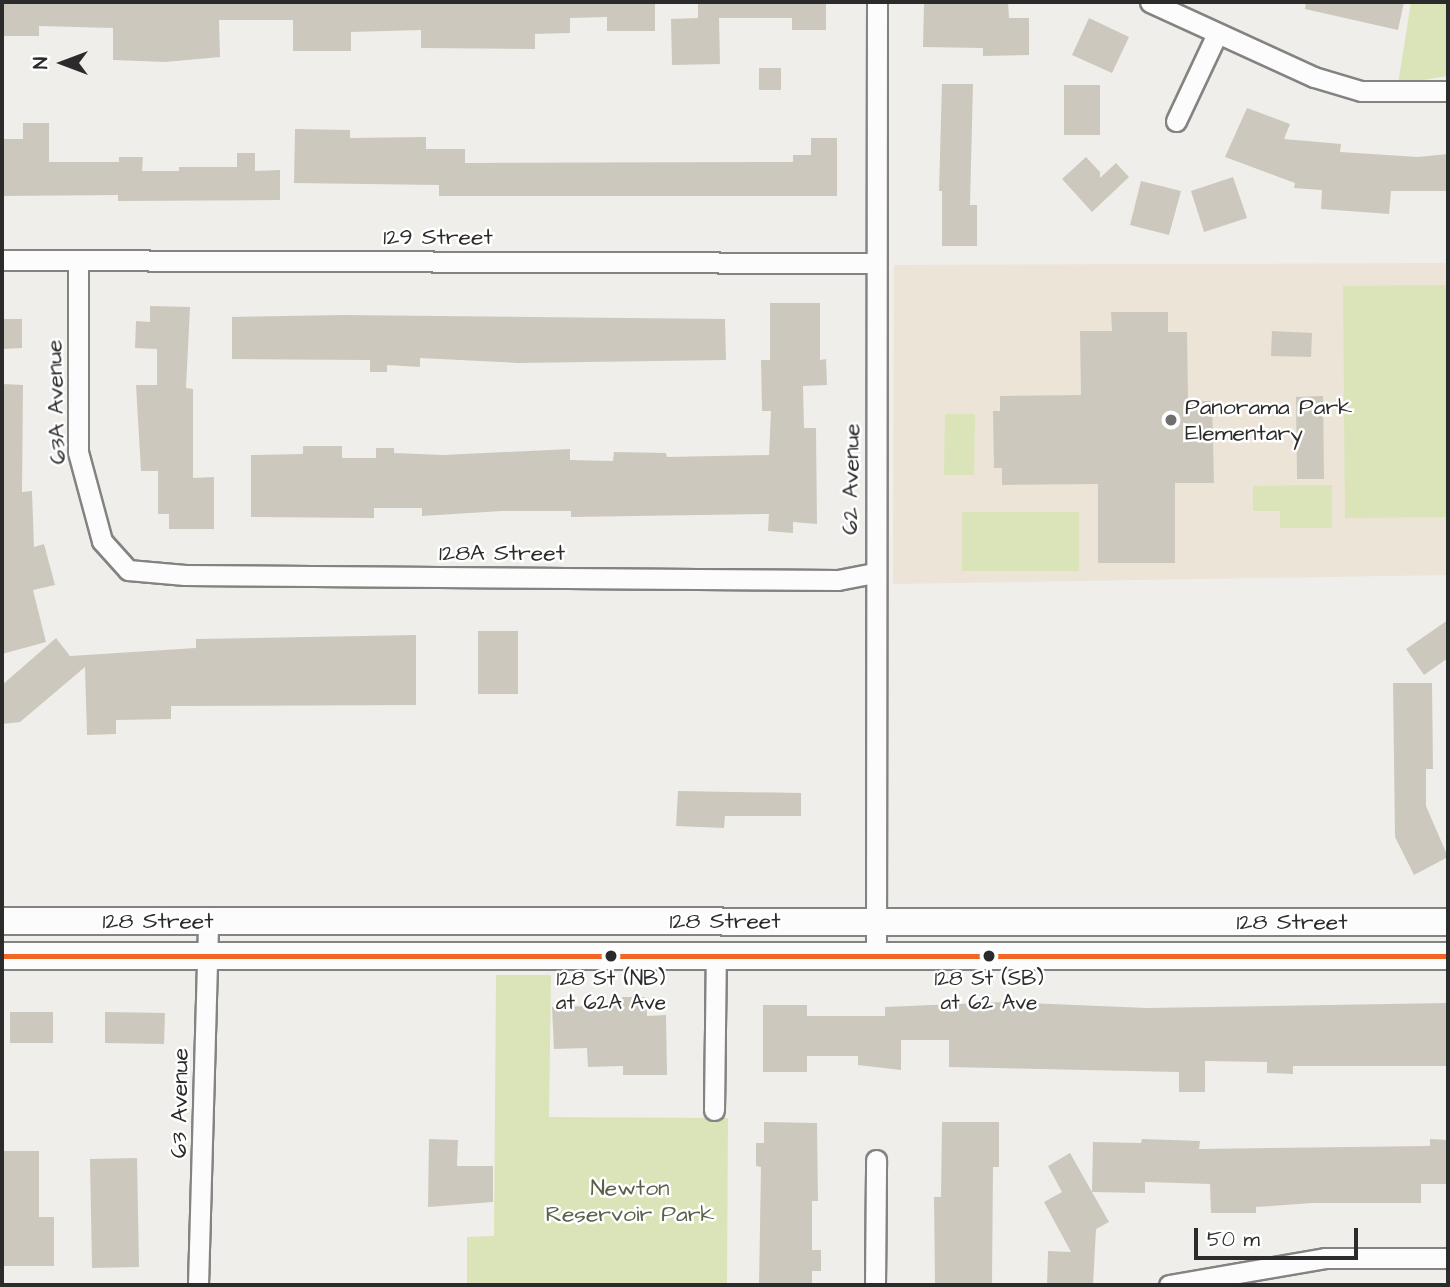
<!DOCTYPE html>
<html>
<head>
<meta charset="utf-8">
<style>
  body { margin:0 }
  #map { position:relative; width:1450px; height:1287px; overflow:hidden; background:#f0eeea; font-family:"Architects Daughter",sans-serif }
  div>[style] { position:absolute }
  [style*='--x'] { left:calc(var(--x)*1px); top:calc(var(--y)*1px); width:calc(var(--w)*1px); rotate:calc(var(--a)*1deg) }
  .built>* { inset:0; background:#ebe4d7 }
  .green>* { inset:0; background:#dbe4b8 }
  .building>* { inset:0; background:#cdc8bd }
  .roads { filter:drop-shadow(2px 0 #848381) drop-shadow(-2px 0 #848381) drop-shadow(0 2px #848381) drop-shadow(0 -2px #848381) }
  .street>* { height:19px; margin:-9.5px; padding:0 9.5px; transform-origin:9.5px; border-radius:9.5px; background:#fdfcfc }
  .secondary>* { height:26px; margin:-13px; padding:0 13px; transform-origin:13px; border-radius:13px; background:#fdfcfc }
  .bus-1>* { height:5px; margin:-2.5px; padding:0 2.5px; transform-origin:2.5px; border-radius:2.5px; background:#f26522 }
  .dots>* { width:19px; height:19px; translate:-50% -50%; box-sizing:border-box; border:4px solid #fff; border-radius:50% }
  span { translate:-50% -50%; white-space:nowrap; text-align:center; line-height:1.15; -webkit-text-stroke:5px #fff; paint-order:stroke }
  .bus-label { font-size:21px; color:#2b2b2b }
  .street-label { font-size:23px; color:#2b2b2b }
  .poi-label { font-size:23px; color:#2b2b2b }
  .left { translate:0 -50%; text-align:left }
  .park-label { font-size:23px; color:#5a6049 }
  .frame { position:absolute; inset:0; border:4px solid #2b2b2b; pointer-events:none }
  .north { position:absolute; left:28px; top:28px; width:70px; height:70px; -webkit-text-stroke:5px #fff; paint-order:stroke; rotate:270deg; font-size:19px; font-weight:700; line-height:28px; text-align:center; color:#2b2b2b }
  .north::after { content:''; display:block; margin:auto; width:24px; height:32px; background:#2b2b2b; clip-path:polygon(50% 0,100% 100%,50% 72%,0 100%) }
  .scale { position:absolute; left:1194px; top:1228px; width:164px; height:32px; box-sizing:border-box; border:4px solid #2b2b2b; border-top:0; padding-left:9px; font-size:21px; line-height:24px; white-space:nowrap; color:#2b2b2b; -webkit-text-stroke:5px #fff; paint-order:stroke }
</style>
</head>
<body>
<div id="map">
  <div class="built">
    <i style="clip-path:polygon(1448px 263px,1448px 575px,893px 584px,894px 265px)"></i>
  </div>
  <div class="green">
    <i style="clip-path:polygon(1411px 2px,1448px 2px,1448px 76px,1398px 84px)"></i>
    <i style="clip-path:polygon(1448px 285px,1448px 517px,1345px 518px,1343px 286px)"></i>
    <i style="clip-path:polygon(945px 414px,975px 414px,974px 475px,944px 475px)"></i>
    <i style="clip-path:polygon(1332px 485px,1332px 528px,1280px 528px,1280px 511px,1253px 511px,1253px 486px)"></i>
    <i style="clip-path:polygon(962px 512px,1079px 512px,1079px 571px,962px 571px)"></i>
    <i style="clip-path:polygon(496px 975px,551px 975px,549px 1117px,728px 1118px,727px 1285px,467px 1285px,467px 1237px,494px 1236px)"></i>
  </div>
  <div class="building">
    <i style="clip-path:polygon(59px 2px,655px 2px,655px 31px,607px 31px,607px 17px,570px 18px,570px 33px,535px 34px,535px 49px,421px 48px,421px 30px,351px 32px,351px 51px,293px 51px,293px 20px,219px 20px,220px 57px,165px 62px,113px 60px,113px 28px,39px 26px,39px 36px,2px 36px,2px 4px)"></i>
    <i style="clip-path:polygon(698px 2px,826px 2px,826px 30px,792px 30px,792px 18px,719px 18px,720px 64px,672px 65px,671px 19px,698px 18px)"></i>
    <i style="clip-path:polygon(924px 2px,1008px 2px,1009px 18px,1029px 18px,1029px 55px,983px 56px,983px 48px,923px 47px)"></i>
    <i style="clip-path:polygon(1306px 2px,1404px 2px,1398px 30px,1305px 9px)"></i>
    <i style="clip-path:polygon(1089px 18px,1129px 37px,1112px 73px,1072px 55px)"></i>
    <i style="clip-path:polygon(759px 68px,781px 68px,781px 90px,759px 90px)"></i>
    <i style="clip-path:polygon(942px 84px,973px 84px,970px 205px,977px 205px,977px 246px,942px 246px,942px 191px,939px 191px)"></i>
    <i style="clip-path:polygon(1064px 85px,1100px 85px,1100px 135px,1064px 135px)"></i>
    <i style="clip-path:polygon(1247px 108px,1290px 124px,1284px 139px,1341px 144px,1340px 152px,1418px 157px,1448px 154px,1448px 191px,1391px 191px,1389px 214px,1321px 209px,1322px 190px,1294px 188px,1295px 183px,1225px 157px)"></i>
    <i style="clip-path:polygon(23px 123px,49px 123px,49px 162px,119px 162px,119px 157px,143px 157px,142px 171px,179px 171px,179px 167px,237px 167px,237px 153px,255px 153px,255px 171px,280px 170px,280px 200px,118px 201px,118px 195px,2px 196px,2px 139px,23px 139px)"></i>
    <i style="clip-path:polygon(295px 129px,350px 130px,350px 138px,426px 137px,426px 149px,465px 149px,465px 163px,793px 162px,793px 155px,811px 155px,811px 138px,837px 138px,837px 196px,439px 196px,439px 185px,294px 183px)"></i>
    <i style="clip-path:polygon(1086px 157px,1100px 172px,1100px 178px,1116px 163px,1129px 177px,1092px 212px,1062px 179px)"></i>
    <i style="clip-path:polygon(1233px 177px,1247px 218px,1204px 232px,1191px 191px)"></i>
    <i style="clip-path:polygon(1141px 181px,1181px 191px,1169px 235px,1130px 225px)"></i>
    <i style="clip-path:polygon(770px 303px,820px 303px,820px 360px,826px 359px,827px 385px,803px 386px,804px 428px,816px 428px,817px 524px,793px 522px,793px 533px,768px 531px,769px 514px,571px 517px,571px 511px,502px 511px,422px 516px,422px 508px,374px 508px,374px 518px,251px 517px,251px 455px,303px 454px,303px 446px,342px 446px,342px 458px,376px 458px,376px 448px,394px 448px,394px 453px,443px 455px,570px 449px,570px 460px,613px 461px,614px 452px,666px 453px,667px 457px,769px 455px,771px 411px,762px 411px,761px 360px,770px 360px)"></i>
    <i style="clip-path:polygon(150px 306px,190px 307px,186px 388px,193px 389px,193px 478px,214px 477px,214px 529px,169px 529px,169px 514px,158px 514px,158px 471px,141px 471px,136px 385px,157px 385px,157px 349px,135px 348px,136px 321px,150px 322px)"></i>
    <i style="clip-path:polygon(1111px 312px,1168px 312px,1168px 332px,1187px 332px,1188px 401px,1212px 401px,1214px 483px,1175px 483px,1175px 563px,1098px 563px,1098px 484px,1002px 485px,1002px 468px,994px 468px,993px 411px,1000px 411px,1000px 396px,1081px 395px,1080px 331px,1112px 331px)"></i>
    <i style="clip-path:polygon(344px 315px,725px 319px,726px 360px,518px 363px,420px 358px,420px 367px,387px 365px,387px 372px,370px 372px,370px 360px,232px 359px,232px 317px)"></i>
    <i style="clip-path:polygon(2px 319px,22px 319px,22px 348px,2px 349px)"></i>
    <i style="clip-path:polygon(1272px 331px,1312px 333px,1311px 357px,1271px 356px)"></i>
    <i style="clip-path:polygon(2px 384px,23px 385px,22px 492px,32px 491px,34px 547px,44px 544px,55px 585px,33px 590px,46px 642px,2px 654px)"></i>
    <i style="clip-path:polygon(1323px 396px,1324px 479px,1297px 479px,1296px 397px)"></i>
    <i style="clip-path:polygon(1448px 620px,1448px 658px,1424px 675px,1406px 649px)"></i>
    <i style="clip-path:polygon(478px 631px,518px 631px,518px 694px,478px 694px)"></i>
    <i style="clip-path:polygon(416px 635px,416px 705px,171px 706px,171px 719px,116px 720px,116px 734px,87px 735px,85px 667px,20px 722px,2px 724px,2px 685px,56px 638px,70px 656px,196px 648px,196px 639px)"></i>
    <i style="clip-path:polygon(1393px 683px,1432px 683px,1433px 769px,1426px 769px,1426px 806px,1448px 857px,1414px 875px,1395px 837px)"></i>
    <i style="clip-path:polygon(678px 791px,801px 793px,801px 816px,725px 816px,724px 828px,676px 826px)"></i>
    <i style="clip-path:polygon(622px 997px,646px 997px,647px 1016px,666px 1015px,667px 1075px,623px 1075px,623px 1066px,588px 1067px,587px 1048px,554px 1049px,552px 1007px,622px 1005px)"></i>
    <i style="clip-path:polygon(1002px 1002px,1147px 1008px,1448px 1003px,1448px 1066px,1293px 1066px,1293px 1074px,1267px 1073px,1267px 1062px,1205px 1061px,1205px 1092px,1179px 1092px,1179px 1072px,949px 1067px,949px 1040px,901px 1040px,901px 1070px,858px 1065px,858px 1056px,807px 1056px,807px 1072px,763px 1072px,763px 1005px,807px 1005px,807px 1016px,885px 1016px,885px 1007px)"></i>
    <i style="clip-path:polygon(10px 1012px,53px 1012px,53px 1043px,10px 1043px)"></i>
    <i style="clip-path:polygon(105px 1012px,165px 1013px,164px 1044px,105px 1043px)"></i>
    <i style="clip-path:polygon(764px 1122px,817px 1123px,818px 1201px,812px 1201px,812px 1250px,821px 1250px,821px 1271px,812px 1271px,812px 1285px,759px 1285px,761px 1167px,756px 1166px,756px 1143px,764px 1143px)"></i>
    <i style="clip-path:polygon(942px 1122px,999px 1122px,999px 1167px,993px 1167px,992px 1285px,935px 1285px,934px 1197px,941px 1197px)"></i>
    <i style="clip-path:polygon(429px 1139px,458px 1140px,457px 1166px,493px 1166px,493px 1202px,428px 1207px)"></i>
    <i style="clip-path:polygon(1142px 1139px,1200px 1141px,1199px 1149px,1430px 1146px,1430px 1139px,1448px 1140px,1448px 1184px,1421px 1184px,1421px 1203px,1313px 1203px,1256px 1207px,1256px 1213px,1211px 1213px,1210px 1184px,1145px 1182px,1145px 1193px,1092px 1192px,1093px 1142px,1141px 1143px)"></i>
    <i style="clip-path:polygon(2px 1151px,39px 1151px,39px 1217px,54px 1217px,54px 1266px,2px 1266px)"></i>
    <i style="clip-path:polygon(1070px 1153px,1109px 1222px,1096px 1229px,1093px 1285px,1047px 1285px,1048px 1251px,1071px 1252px,1044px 1202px,1062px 1192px,1048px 1166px)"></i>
    <i style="clip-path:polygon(137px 1158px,139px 1267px,92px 1268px,90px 1159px)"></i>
  </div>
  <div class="roads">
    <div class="street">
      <i style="--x:1150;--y:2;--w:180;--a:24.6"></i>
      <i style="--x:1314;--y:77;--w:49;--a:16.6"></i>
      <i style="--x:1361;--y:91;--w:87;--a:0"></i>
      <i style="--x:1176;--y:121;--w:96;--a:-64.8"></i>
      <i style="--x:2;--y:260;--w:873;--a:0.2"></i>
      <i style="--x:78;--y:260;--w:192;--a:90"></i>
      <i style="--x:78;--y:452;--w:92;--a:74.9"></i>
      <i style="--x:102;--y:541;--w:39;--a:48"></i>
      <i style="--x:128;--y:570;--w:57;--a:5"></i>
      <i style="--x:185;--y:575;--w:653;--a:0.44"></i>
      <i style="--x:838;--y:580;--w:38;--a:-11"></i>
      <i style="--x:876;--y:956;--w:954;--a:-89.94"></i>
      <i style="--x:714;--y:1110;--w:156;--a:-89.3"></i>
      <i style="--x:198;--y:1285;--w:363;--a:-88.4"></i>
      <i style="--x:875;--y:1285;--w:125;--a:-89.5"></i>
      <i style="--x:1169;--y:1285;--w:158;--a:-9.8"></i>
      <i style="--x:1325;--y:1258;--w:123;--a:0"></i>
    </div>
    <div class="secondary">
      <i style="--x:2;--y:921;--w:1446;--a:0.04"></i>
      <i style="--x:2;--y:956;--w:1446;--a:0"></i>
    </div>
  </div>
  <div class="bus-1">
    <i style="--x:2;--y:956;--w:1446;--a:0"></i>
  </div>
  <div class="dots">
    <i style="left:1171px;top:420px;background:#706f6e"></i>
    <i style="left:611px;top:956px;background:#2b2b2b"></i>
    <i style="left:989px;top:956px;background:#2b2b2b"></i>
  </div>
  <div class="bus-label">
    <span style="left:611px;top:991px">128 St (NB)<br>at 62A Ave</span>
    <span style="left:989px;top:991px">128 St (SB)<br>at 62 Ave</span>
  </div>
  <div class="street-label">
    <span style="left:438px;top:237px">129 Street</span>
    <span style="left:56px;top:402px;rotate:-92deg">63A Avenue</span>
    <span style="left:851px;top:479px;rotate:-89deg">62 Avenue</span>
    <span style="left:502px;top:553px">128A Street</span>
    <span style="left:158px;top:921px">128 Street</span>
    <span style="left:725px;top:921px">128 Street</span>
    <span style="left:1292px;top:922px">128 Street</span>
    <span style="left:180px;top:1103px;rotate:-89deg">63 Avenue</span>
  </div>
  <div class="poi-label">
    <span class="left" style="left:1185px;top:420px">Panorama Park<br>Elementary</span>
  </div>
  <div class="park-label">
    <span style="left:630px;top:1201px">Newton<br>Reservoir Park</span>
  </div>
  <div class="frame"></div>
  <div class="north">N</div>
  <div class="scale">50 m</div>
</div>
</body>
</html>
